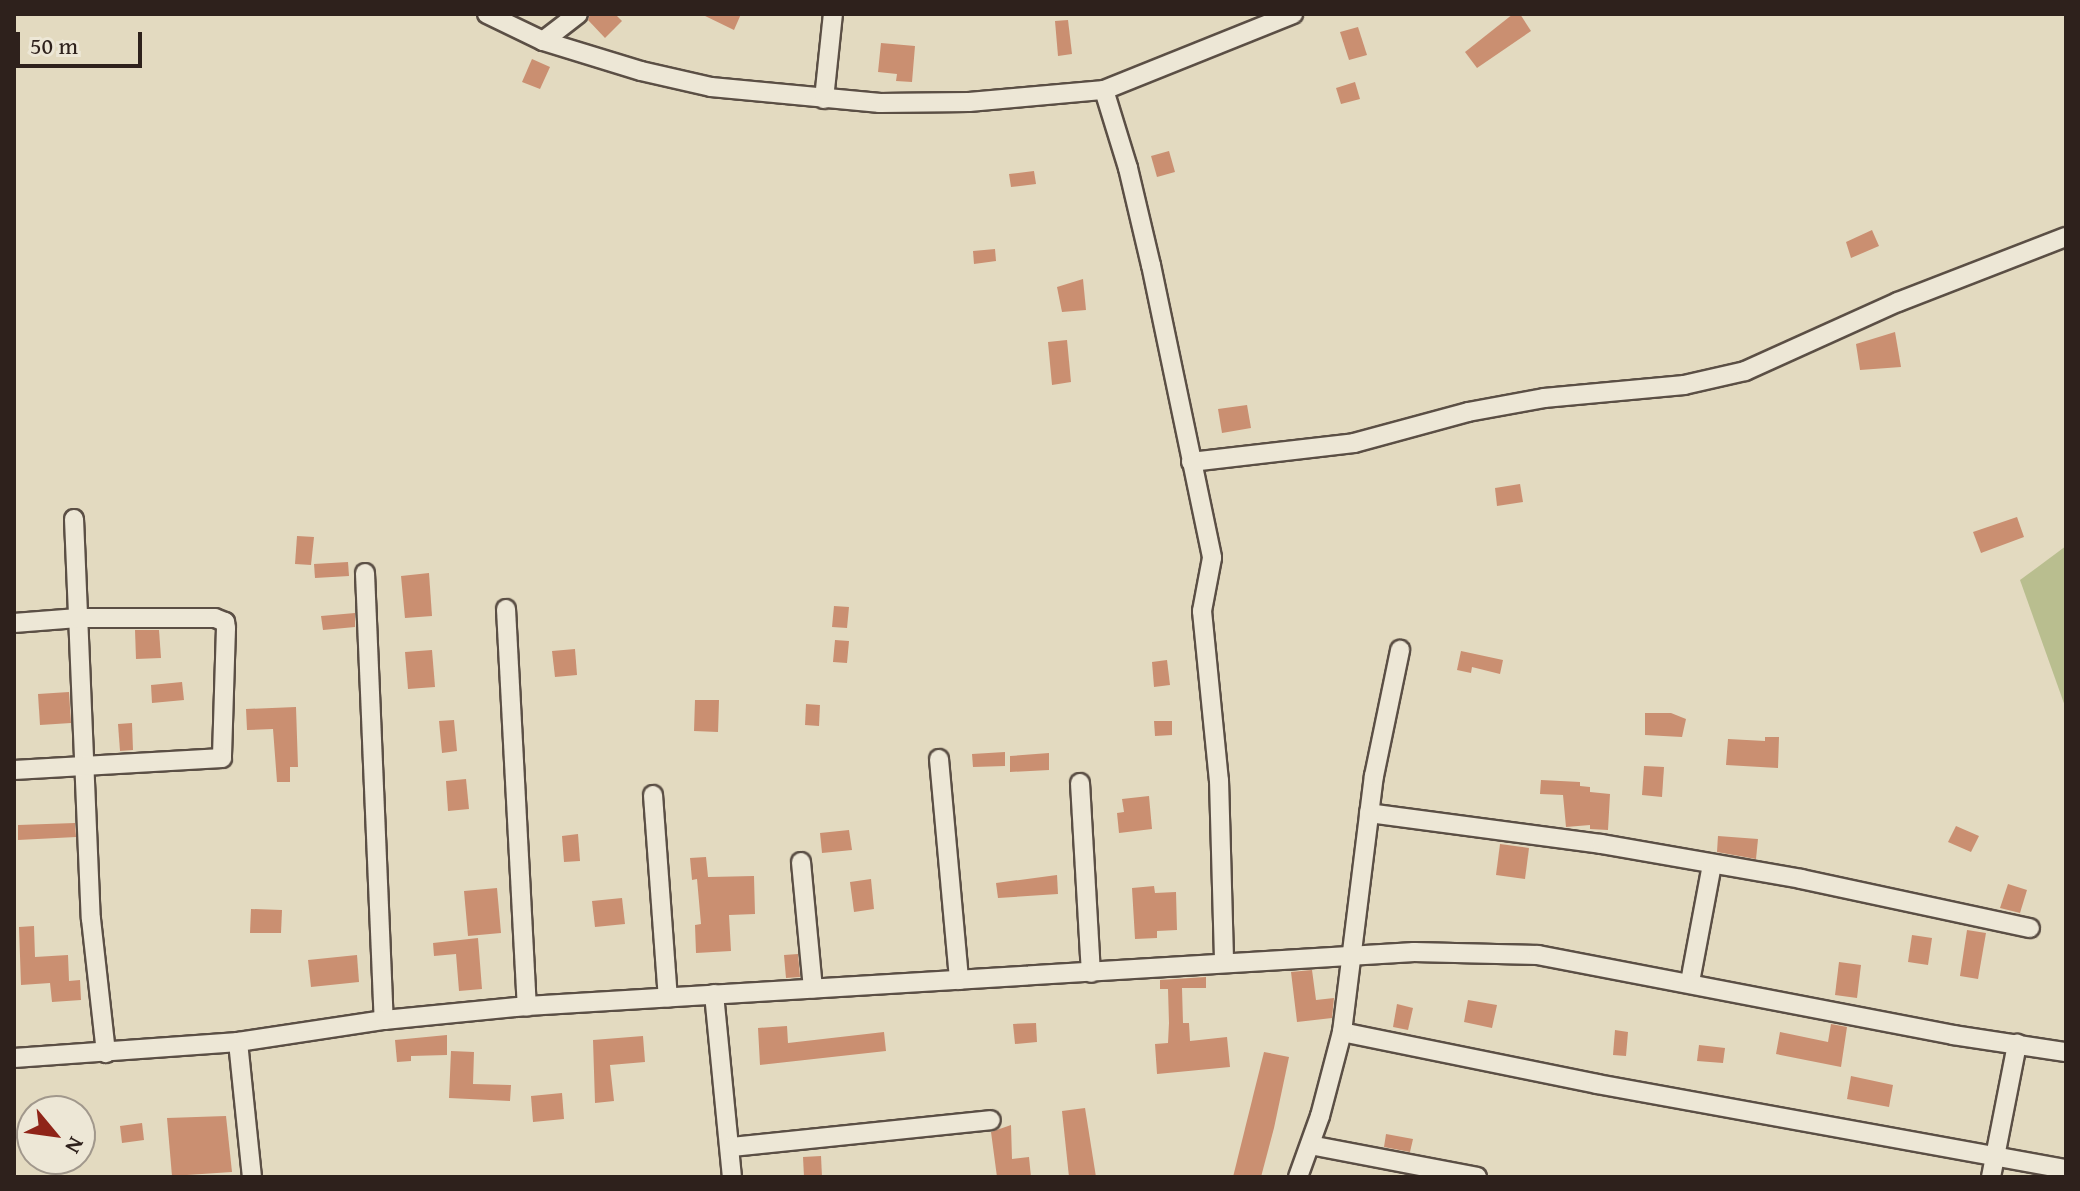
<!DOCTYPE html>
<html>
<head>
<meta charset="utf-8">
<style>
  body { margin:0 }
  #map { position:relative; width:2080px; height:1191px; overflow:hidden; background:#e3dac0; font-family:"Gentium Book Plus",serif }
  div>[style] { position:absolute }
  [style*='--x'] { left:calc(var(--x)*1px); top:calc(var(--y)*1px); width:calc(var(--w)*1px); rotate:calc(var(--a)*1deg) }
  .green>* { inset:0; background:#b9be8f }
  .building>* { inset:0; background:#ca8f71 }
  .roads { filter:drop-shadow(2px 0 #5b4f45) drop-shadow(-2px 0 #5b4f45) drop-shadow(0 2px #5b4f45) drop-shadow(0 -2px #5b4f45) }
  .street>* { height:18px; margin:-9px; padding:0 9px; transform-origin:9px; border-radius:9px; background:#ede7d6 }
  span { translate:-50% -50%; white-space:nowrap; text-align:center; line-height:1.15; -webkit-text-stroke:8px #ede7d6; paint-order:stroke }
  .frame { position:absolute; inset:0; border:16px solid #2e211c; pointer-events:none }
  .north { position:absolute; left:16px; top:1095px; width:80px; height:80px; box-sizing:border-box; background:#ede7d6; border:2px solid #a1988c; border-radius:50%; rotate:119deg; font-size:22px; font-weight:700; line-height:32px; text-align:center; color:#2e211c }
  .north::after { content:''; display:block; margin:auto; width:28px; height:36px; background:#8f2418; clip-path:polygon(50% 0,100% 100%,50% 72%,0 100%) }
  .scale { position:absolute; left:16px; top:32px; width:126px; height:36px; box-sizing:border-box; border:4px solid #2e211c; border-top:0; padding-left:10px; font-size:24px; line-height:28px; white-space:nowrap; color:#2e211c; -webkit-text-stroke:6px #ede7d6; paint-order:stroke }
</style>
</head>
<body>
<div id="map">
  <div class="green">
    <i style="clip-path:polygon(2066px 546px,2066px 709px,2020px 580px)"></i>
  </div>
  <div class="building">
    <i style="clip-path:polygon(590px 14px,615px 14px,622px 21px,605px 38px,588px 20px)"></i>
    <i style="clip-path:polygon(701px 14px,741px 14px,734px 30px)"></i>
    <i style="clip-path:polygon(1513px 14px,1520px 14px,1531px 31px,1477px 68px,1465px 52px)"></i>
    <i style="clip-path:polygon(1068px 20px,1072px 54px,1058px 56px,1055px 21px)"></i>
    <i style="clip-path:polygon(1358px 27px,1367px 55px,1349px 60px,1340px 32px)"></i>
    <i style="clip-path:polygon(881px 43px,915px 46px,912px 82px,896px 81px,897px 74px,878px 72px)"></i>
    <i style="clip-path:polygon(532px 59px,550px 67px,540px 89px,522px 82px)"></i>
    <i style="clip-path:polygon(1355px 82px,1360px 99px,1341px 104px,1336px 88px)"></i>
    <i style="clip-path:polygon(1169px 151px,1175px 172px,1157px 177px,1151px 156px)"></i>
    <i style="clip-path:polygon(1034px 171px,1036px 184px,1011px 187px,1009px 174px)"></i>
    <i style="clip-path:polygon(1872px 230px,1879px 246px,1851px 258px,1846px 242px)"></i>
    <i style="clip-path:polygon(995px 249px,996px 261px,974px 264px,973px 251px)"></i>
    <i style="clip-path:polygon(1083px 279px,1086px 310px,1062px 312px,1057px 287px)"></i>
    <i style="clip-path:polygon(1895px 332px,1901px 367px,1860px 370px,1856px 344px)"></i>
    <i style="clip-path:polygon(1067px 340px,1071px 382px,1052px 385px,1048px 342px)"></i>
    <i style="clip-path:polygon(1247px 405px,1251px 428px,1222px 433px,1218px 409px)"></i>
    <i style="clip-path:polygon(1520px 484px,1523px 502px,1497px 506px,1495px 488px)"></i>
    <i style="clip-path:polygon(2017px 517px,2024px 537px,1981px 553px,1973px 532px)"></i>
    <i style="clip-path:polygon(297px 536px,314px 537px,311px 565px,295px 564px)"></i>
    <i style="clip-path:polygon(348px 562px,349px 576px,315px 578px,314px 564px)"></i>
    <i style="clip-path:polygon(429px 573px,432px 616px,405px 618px,401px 576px)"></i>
    <i style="clip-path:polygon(834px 606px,849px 607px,847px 628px,832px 627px)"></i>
    <i style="clip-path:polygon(355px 613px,355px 627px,323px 630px,321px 616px)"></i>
    <i style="clip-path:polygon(135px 630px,159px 630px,161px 658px,136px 659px)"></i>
    <i style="clip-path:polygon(835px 640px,849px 641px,847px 663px,833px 662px)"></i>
    <i style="clip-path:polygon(575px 649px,577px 675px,555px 677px,552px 651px)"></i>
    <i style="clip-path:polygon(432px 650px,435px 687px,408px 689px,405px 652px)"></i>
    <i style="clip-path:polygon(1461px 651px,1503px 660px,1500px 674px,1472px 667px,1471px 673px,1457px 670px)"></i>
    <i style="clip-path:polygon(1167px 660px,1170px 685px,1154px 687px,1152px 662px)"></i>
    <i style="clip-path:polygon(182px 682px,184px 700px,152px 703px,151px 685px)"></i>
    <i style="clip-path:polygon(69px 692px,71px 723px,40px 725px,38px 694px)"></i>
    <i style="clip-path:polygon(695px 700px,719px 700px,718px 732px,694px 731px)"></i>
    <i style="clip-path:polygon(806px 704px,820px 705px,819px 726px,805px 725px)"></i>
    <i style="clip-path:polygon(296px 707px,298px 767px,290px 767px,290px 782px,277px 782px,273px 729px,247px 730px,246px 709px)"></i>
    <i style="clip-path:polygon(1645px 713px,1671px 713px,1686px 719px,1682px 737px,1645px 735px)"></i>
    <i style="clip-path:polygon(454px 720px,457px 751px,442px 753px,439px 721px)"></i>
    <i style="clip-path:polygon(1154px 721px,1172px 721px,1172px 735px,1155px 736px)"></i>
    <i style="clip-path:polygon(132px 723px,133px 750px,120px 751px,118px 724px)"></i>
    <i style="clip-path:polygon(1765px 737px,1779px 737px,1778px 768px,1726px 765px,1728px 739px,1765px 741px)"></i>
    <i style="clip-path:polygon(1005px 752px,1005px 766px,973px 767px,972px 754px)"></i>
    <i style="clip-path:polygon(1049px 753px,1049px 770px,1010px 772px,1010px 756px)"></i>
    <i style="clip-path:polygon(1644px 766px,1664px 767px,1662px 797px,1642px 795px)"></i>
    <i style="clip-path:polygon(466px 779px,469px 809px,448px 811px,446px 781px)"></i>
    <i style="clip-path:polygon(1541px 780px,1580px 782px,1580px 786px,1590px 787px,1590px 792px,1610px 794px,1608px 830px,1590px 829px,1590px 825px,1566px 827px,1563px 795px,1540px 794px)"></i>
    <i style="clip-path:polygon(1149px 796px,1152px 829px,1119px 833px,1117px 813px,1124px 812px,1122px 799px)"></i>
    <i style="clip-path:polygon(75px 823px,76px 837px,18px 840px,18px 825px)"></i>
    <i style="clip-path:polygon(1956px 826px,1979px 836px,1971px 852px,1948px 842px)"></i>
    <i style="clip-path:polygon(849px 830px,852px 850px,822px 853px,820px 833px)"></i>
    <i style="clip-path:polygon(578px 834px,580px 861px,564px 862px,562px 836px)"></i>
    <i style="clip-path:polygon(1718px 836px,1758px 839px,1756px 859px,1717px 852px)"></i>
    <i style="clip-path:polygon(1500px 844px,1529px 848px,1525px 879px,1496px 875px)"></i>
    <i style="clip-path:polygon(706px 857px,708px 877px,754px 876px,755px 914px,729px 915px,731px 951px,696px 953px,695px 925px,701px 924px,697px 879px,692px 880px,690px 858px)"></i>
    <i style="clip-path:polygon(1057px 875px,1058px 894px,998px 898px,996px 883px)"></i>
    <i style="clip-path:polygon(871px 879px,874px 909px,854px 912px,850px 882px)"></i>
    <i style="clip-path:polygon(2008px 884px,2027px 890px,2020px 913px,2000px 908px)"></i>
    <i style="clip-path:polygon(1154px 886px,1155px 893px,1176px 892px,1177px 930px,1157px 931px,1157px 938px,1135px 939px,1132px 888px)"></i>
    <i style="clip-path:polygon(497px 888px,501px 933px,468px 936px,464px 891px)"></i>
    <i style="clip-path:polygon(622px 898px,625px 924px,595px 927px,592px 901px)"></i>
    <i style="clip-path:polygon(251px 909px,282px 910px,281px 933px,250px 933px)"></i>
    <i style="clip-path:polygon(34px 926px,35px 957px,68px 955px,69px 981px,80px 980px,81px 1000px,52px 1002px,50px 983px,21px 985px,19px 927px)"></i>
    <i style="clip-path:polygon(1967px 930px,1986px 933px,1978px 979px,1960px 976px)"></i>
    <i style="clip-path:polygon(1912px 935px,1932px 938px,1928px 965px,1908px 962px)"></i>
    <i style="clip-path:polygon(478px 938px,482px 989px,459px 991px,456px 954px,434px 956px,433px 943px)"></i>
    <i style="clip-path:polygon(798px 954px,800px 977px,786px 978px,784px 955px)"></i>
    <i style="clip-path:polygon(357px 955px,359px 982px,311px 987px,308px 960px)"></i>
    <i style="clip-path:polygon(1839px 962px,1861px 965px,1857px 998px,1835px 995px)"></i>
    <i style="clip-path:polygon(1312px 970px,1316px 1000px,1334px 998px,1332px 1018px,1297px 1022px,1291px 972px)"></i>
    <i style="clip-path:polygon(1206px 977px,1206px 988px,1182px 988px,1183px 1023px,1189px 1023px,1190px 1041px,1227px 1037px,1230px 1067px,1157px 1074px,1155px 1044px,1168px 1043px,1169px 1023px,1168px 989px,1160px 989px,1160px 980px)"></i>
    <i style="clip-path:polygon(1468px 1000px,1497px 1005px,1492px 1028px,1464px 1022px)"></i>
    <i style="clip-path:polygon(1397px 1004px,1413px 1008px,1408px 1030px,1393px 1027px)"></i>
    <i style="clip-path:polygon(1036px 1023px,1037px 1042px,1015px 1044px,1013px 1024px)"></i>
    <i style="clip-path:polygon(1831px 1024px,1847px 1027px,1841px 1067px,1776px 1054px,1780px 1032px,1828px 1042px)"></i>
    <i style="clip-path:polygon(787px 1026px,788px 1043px,884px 1032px,886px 1051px,760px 1065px,758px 1028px)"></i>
    <i style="clip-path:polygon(1615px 1030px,1628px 1032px,1626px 1056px,1613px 1055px)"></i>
    <i style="clip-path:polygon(447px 1035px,447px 1055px,411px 1056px,411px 1061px,397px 1062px,395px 1040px)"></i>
    <i style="clip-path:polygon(643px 1036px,645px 1062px,610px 1065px,614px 1101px,595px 1103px,593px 1040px)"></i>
    <i style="clip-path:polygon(1699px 1045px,1725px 1048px,1723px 1063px,1697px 1061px)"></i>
    <i style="clip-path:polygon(451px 1051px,474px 1052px,473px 1084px,511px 1085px,510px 1101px,449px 1098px)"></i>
    <i style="clip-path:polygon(1264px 1052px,1289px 1057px,1274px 1128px,1261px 1177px,1233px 1177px)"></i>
    <i style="clip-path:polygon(1851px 1076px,1893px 1085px,1889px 1107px,1847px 1099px)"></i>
    <i style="clip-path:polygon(562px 1093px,564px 1119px,533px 1122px,531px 1096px)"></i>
    <i style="clip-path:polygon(1085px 1108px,1096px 1177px,1069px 1177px,1062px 1111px)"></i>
    <i style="clip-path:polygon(226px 1116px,232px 1172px,172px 1176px,167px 1118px)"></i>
    <i style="clip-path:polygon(142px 1123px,144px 1140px,122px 1143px,120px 1126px)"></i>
    <i style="clip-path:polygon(1011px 1125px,1012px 1159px,1029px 1157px,1031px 1177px,997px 1177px,991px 1132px)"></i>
    <i style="clip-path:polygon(1386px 1134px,1413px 1139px,1410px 1152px,1384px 1147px)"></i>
    <i style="clip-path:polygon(821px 1156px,822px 1177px,804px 1177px,803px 1157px)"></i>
  </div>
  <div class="roads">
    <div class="street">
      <i style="--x:487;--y:14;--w:62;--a:25.7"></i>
      <i style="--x:543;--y:41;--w:102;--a:17"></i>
      <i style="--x:641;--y:71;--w:72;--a:12.9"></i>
      <i style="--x:711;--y:87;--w:170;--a:5.4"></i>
      <i style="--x:880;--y:103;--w:89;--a:-0.6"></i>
      <i style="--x:969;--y:102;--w:136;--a:-5.1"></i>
      <i style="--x:1104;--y:90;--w:204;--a:-21.9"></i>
      <i style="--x:543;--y:41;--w:44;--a:-37.6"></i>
      <i style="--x:1104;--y:90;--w:82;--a:72.9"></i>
      <i style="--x:1128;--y:168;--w:100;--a:76.7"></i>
      <i style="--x:1151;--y:265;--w:299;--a:78.2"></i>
      <i style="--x:1212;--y:558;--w:54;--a:100.7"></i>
      <i style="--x:1202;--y:611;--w:170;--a:84.3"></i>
      <i style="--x:1219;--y:780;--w:183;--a:88.4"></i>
      <i style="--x:824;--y:99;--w:85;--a:-84"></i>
      <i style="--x:1191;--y:462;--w:164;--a:-6.6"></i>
      <i style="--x:1354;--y:443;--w:118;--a:-15.2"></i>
      <i style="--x:1468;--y:412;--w:77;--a:-10.4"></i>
      <i style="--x:1544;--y:398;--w:141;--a:-5.3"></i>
      <i style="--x:1684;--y:385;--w:63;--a:-12.9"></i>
      <i style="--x:1745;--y:371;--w:168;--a:-24.3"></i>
      <i style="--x:1898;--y:302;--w:180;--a:-21.2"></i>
      <i style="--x:74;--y:519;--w:400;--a:87.6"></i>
      <i style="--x:91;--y:919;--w:135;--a:83.6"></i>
      <i style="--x:365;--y:573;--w:447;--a:87.6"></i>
      <i style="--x:506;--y:609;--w:398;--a:87"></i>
      <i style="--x:14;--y:623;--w:64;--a:-4.5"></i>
      <i style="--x:78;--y:618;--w:137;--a:0"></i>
      <i style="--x:215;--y:618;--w:11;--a:22"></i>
      <i style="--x:225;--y:622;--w:6;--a:81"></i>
      <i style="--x:226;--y:628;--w:130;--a:91.8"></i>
      <i style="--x:222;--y:758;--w:208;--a:176.7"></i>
      <i style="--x:939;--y:759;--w:222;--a:84.8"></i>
      <i style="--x:1080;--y:783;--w:190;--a:86.7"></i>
      <i style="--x:653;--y:795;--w:203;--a:85.8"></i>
      <i style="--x:1369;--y:813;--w:234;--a:7.6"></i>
      <i style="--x:1601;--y:844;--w:203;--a:9.9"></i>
      <i style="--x:1801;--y:879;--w:234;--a:12.1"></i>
      <i style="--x:801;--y:862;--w:127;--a:84.6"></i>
      <i style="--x:1690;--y:982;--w:120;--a:-79.4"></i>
      <i style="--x:714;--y:994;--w:184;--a:84.4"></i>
      <i style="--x:1342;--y:1032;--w:260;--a:11.5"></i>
      <i style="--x:1597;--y:1084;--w:477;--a:10.3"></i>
      <i style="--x:238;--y:1042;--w:136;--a:84.1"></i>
      <i style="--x:14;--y:1058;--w:225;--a:-4.1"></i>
      <i style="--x:238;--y:1042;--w:148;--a:-8.6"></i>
      <i style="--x:384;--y:1020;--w:144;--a:-5.6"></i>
      <i style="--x:527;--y:1006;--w:889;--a:-3.48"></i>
      <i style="--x:1414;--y:952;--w:124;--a:1.4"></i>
      <i style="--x:1538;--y:955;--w:423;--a:10.9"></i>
      <i style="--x:1953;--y:1035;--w:114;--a:8.6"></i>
      <i style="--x:1310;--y:1145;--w:170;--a:10.8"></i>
      <i style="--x:731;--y:1147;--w:261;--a:-5.9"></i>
      <i style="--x:1298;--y:1177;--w:65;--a:-70.2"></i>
      <i style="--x:1320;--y:1116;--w:87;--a:-75.3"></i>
      <i style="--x:1342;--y:1032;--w:258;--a:-82.9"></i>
      <i style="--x:1374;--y:776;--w:129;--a:-78.3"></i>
      <i style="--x:1991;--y:1177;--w:136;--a:-78.9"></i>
    </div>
  </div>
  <div class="frame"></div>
  <div class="north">N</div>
  <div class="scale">50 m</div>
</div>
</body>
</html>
